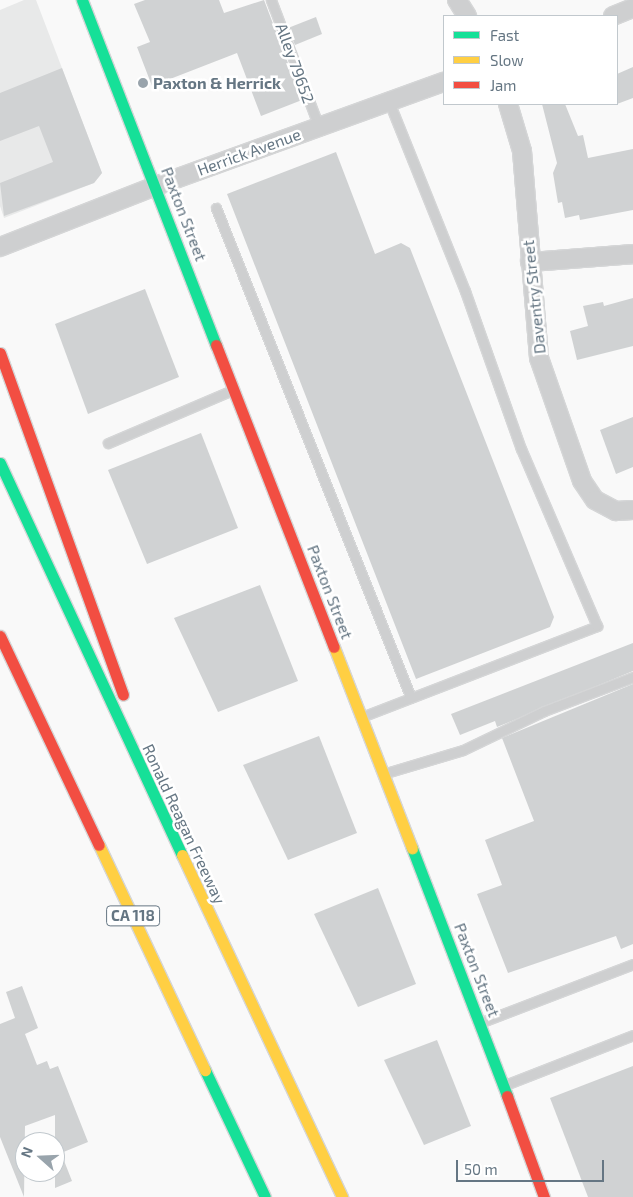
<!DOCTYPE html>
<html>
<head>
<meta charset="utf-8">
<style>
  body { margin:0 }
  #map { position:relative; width:633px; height:1197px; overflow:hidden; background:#f9f9f9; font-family:"Exo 2",sans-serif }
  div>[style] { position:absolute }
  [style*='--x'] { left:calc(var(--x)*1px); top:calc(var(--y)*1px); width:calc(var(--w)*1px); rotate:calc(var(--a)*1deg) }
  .built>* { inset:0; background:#e8e9e9 }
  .building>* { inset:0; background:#d0d2d3 }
  .roads { filter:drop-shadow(1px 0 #d5d6d7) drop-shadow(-1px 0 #d5d6d7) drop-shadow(0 1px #d5d6d7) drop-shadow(0 -1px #d5d6d7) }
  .lane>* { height:9px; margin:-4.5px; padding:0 4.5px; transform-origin:4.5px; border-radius:4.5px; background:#cecfd0 }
  .street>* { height:18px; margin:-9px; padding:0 9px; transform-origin:9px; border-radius:9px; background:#cecfd0 }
  .fast>* { height:11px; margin:-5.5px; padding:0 5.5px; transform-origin:5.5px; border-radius:5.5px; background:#16e098 }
  .slow>* { height:11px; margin:-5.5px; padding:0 5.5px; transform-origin:5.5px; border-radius:5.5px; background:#ffcf43 }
  .jam>* { height:11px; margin:-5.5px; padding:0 5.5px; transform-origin:5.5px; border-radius:5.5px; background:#f24e42 }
  .dots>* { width:14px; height:14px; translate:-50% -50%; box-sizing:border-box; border:2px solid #fff; border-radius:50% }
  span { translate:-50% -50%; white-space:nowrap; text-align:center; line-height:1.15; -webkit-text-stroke:5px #fff; paint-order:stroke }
  .shield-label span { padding:1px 4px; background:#fff; border:1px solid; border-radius:4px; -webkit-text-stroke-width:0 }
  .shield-label { font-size:15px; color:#657683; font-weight:700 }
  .street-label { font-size:16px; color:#657683 }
  .poi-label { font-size:16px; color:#657683; font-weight:700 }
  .left { translate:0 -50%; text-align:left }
  .legend { position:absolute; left:443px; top:15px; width:175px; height:90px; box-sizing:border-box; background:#fff; border:1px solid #c1c8cd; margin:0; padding:6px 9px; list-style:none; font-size:15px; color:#657683 }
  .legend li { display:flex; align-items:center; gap:10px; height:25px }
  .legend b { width:25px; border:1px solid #c1c8cd }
  .north { position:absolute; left:15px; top:1132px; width:50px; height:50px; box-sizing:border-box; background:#fff; border:1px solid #c1c8cd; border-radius:50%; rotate:290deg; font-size:14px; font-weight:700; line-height:20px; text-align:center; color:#657683 }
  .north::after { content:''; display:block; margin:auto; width:18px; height:22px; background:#99a4ac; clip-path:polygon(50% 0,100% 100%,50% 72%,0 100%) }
  .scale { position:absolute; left:456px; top:1160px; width:148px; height:22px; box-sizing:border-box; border:2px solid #657683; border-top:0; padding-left:6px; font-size:15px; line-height:18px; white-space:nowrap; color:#657683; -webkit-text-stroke:4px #fff; paint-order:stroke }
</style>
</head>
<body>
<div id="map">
  <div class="built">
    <i style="clip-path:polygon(24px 0,36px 0,102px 173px,94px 183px,4px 218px,0 206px,0 10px)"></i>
  </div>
  <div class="building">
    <i style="clip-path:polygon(145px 0,219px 0,224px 13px,264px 0,302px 100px,261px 116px,237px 53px,152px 86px,137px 47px,150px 42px,134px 4px)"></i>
    <i style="clip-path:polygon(316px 17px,322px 34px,295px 45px,288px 28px)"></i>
    <i style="clip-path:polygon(633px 67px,633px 98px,617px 104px,617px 74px)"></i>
    <i style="clip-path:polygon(62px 68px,102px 173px,94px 183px,4px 216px,0 183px,53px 162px,39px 126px,0 141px,0 93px)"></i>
    <i style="clip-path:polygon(542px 104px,565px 104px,578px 136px,583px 135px,588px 158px,633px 149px,633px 210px,580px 220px,579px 215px,565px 218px,562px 202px,558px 203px,553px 173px,557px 163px)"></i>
    <i style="clip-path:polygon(336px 152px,375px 254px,401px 243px,410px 248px,554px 617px,550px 627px,416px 679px,227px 194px)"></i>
    <i style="clip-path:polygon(145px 289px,179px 377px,88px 414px,55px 324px)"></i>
    <i style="clip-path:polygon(633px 298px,633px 346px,577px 360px,570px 331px,588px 326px,583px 306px,603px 302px,604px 306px)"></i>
    <i style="clip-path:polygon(633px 417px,633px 467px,616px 474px,600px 430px)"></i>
    <i style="clip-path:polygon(201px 433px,238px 528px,147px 564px,108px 470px)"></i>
    <i style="clip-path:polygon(260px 585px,298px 681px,218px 712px,174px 618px)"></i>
    <i style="clip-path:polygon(633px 643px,633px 671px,497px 727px,495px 721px,460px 735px,451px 714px)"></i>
    <i style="clip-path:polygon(633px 684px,633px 944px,621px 949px,616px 936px,508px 973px,477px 894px,502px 885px,485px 840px,534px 821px,502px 738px)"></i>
    <i style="clip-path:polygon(319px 736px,357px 833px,288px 860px,243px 765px)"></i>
    <i style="clip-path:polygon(378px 888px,416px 984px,358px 1007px,314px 914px)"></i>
    <i style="clip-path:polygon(22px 986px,38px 1028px,25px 1034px,37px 1065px,47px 1061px,50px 1069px,58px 1066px,88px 1142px,61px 1153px,72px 1181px,55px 1188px,55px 1115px,25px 1126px,24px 1197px,0 1137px,0 1024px,15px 1018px,6px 992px)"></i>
    <i style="clip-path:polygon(437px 1040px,471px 1126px,424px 1145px,384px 1060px)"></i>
    <i style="clip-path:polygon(633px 1066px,633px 1197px,588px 1197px,550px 1098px)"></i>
  </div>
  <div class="roads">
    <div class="lane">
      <i style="--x:271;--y:0;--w:136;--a:69.3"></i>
      <i style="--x:216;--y:208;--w:527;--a:68.3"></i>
      <i style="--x:108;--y:443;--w:135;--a:-23.1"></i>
      <i style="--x:364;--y:716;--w:250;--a:-21.1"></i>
      <i style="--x:597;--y:626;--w:193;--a:-113.2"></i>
      <i style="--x:521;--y:449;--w:168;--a:-109.5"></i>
      <i style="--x:465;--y:291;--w:204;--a:-111.9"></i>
      <i style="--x:386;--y:773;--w:80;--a:-16.6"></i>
      <i style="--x:463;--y:750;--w:90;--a:-25.7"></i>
      <i style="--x:544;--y:711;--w:95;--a:-20.9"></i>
      <i style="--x:482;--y:1022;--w:162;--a:-21"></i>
      <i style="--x:505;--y:1085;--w:137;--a:-21.3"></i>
    </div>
    <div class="street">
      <i style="--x:457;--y:0;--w:19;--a:58"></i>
      <i style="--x:613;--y:16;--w:22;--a:-22"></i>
      <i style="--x:508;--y:104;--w:49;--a:73.4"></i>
      <i style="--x:522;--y:151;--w:208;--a:85.3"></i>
      <i style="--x:539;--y:358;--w:130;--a:70.7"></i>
      <i style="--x:582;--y:481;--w:23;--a:56"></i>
      <i style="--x:595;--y:500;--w:24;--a:28"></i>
      <i style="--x:616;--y:511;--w:17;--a:-3"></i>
      <i style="--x:0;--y:247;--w:168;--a:-21.4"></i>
      <i style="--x:156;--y:186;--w:306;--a:-19.9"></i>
      <i style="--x:530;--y:262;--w:103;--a:-4.4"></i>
    </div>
    <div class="fast">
      <i style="--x:82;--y:0;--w:370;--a:68.8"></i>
      <i style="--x:0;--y:463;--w:432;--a:65.1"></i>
      <i style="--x:412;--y:848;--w:266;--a:69"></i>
      <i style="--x:205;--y:1070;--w:140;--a:64.7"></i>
    </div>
    <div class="slow">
      <i style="--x:334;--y:647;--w:216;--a:68.8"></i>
      <i style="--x:99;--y:845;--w:249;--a:64.8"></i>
      <i style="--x:182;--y:855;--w:378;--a:64.9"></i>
    </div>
    <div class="jam">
      <i style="--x:216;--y:345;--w:324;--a:68.7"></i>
      <i style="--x:0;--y:353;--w:363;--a:70.2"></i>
      <i style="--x:0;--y:636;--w:231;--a:64.7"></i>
      <i style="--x:507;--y:1096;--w:108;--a:69.9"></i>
    </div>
  </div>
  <div class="dots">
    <i style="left:143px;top:83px;background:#99a4ac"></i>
  </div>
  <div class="shield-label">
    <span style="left:133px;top:916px">CA 118</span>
  </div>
  <div class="street-label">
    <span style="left:295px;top:63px;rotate:70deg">Alley 79652</span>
    <span style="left:249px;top:152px;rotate:-20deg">Herrick Avenue</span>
    <span style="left:184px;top:214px;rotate:69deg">Paxton Street</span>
    <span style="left:534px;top:297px;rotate:-96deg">Daventry Street</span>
    <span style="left:330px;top:592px;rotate:69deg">Paxton Street</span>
    <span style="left:184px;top:824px;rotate:65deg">Ronald Reagan Freeway</span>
    <span style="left:477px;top:970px;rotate:69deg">Paxton Street</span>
  </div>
  <div class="poi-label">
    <span class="left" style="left:153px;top:83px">Paxton &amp; Herrick</span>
  </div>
  <ul class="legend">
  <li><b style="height:6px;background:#16e098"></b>Fast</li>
  <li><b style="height:6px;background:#ffcf43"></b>Slow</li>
  <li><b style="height:6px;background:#f24e42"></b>Jam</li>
  </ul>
  <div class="north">N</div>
  <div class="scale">50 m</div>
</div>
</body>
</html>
